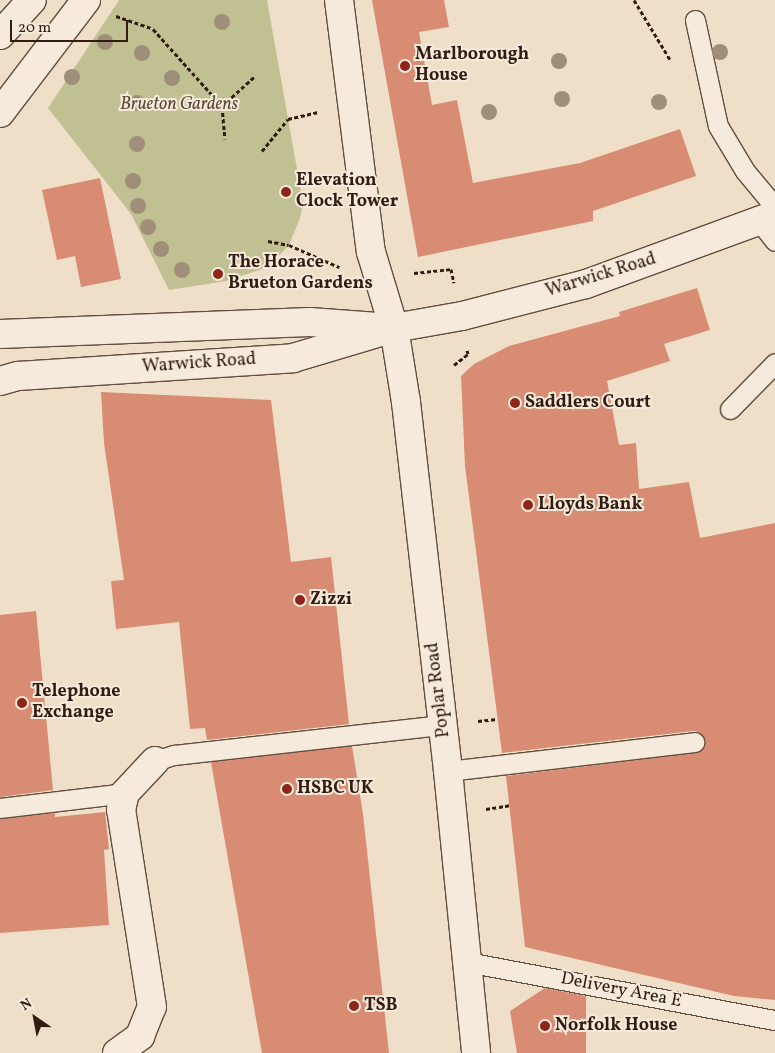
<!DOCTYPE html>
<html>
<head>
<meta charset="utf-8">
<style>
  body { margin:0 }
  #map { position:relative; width:775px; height:1053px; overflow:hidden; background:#f0dfc8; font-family:Vollkorn,serif }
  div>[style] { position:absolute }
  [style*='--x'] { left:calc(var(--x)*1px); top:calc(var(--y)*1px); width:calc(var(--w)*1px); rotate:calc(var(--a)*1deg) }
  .green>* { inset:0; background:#c0c092 }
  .building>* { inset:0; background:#d78c73 }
  .path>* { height:3px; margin-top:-1.5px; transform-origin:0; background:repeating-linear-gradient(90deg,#321c11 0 4px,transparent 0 6.5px) }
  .roads { filter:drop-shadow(1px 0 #624d3f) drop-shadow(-1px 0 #624d3f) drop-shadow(0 1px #624d3f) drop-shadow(0 -1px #624d3f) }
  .service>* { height:19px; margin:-9.5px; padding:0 9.5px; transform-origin:9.5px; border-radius:9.5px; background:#f5eadb }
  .minor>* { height:28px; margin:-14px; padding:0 14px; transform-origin:14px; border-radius:14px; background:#f5eadb }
  .tertiary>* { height:28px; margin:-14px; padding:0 14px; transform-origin:14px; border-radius:14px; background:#f5eadb }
  .secondary>* { height:28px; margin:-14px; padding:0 14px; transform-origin:14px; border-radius:14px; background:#f5eadb }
  .trees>* { width:16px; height:16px; margin:-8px; border-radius:50%; background:#9f8f79 }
  .dots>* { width:14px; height:14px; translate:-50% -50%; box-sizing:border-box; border:2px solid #f5eadb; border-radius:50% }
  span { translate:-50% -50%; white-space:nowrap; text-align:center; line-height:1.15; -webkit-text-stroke:4px #f5eadb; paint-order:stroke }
  .poi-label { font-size:18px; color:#321c11; font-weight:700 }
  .left { translate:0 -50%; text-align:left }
  .park-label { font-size:18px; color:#5d4d38; font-style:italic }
  .street-label { font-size:18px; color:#321c11 }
  .north { position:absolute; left:10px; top:993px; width:50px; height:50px; -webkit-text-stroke:4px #f5eadb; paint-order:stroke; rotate:327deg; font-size:14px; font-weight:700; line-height:20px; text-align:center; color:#321c11 }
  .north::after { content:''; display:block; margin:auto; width:18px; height:22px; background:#321c11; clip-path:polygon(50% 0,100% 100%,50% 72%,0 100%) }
  .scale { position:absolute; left:10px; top:20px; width:118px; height:22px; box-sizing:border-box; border:2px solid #321c11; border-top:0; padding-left:6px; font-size:15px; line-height:18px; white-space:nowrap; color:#321c11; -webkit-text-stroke:4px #f5eadb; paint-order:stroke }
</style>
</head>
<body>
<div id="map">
  <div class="green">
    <i style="clip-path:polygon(119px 0,267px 0,303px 203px,300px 218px,289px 245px,268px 267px,226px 281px,169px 290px,131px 214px,48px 108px)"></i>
  </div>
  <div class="building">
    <i style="clip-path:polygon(372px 0,444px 0,449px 27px,419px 32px,432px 105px,457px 100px,473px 183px,580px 163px,680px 129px,696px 176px,593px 211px,593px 221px,418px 257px)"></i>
    <i style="clip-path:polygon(100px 178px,121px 279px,81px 287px,75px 256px,57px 260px,42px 190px)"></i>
    <i style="clip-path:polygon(697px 288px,710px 330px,664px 344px,670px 361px,607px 381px,619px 445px,636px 443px,639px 489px,689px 482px,700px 538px,775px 523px,775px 1000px,734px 996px,525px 947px,506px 776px,695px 753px,704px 747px,705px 740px,699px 732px,693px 731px,502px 753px,465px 466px,461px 376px,474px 364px,509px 346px,620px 316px,619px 312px)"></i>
    <i style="clip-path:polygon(101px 392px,271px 400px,291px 562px,331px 557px,349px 724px,207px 740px,205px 728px,190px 729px,179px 622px,116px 629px,111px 581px,124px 580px,104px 443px)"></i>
    <i style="clip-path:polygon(36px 611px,53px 790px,0 797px,0 615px)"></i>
    <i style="clip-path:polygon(352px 746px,363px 814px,389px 1053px,262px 1053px,211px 762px)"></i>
    <i style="clip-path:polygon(105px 812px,109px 849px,104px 850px,109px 925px,0 933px,0 819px,55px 813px,55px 817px)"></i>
    <i style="clip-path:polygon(545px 988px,586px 996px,586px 1053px,517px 1053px,510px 1011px)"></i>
  </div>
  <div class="path">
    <i style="--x:634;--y:0;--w:71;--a:58.8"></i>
    <i style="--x:116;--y:16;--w:39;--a:19"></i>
    <i style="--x:153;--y:29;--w:103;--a:48.1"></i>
    <i style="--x:222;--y:106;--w:33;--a:85"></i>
    <i style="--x:222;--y:106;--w:43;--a:-42.2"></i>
    <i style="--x:262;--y:151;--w:41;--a:-50.9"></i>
    <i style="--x:288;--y:119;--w:31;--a:-13"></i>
    <i style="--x:268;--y:241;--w:21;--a:11"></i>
    <i style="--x:289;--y:245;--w:55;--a:23.7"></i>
    <i style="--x:414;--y:273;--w:37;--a:-6"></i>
    <i style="--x:451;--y:269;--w:14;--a:78"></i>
    <i style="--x:454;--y:365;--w:18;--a:-38"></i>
    <i style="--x:468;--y:354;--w:4;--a:-104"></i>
    <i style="--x:478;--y:721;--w:19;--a:-6"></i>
    <i style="--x:486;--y:809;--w:24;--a:-9"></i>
  </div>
  <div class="roads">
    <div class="service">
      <i style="--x:695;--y:20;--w:108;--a:77.8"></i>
      <i style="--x:718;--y:126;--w:52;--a:59"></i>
      <i style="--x:745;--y:171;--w:47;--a:50.2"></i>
      <i style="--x:760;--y:222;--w:24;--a:52"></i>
      <i style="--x:730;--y:409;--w:64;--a:-45.6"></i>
      <i style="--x:155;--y:761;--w:20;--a:-18"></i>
      <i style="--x:174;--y:755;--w:270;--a:-6.4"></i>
      <i style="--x:448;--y:771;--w:248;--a:-6.7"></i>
      <i style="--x:0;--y:808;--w:126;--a:-6.8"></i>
      <i style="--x:467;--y:962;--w:313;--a:10.7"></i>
    </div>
    <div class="minor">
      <i style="--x:339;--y:0;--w:254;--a:82.8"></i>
      <i style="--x:371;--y:252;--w:79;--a:73.2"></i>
      <i style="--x:117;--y:1053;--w:29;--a:-36"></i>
      <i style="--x:140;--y:1036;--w:31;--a:-68"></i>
      <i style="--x:152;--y:1007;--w:199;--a:-98.9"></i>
      <i style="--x:121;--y:810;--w:17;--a:-77"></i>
      <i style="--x:125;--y:793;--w:44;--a:-46.8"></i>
    </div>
    <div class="tertiary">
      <i style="--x:394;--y:328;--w:75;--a:80.8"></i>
      <i style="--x:406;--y:402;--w:371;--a:83.5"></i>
      <i style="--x:448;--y:771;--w:283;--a:84.3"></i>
    </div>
    <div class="secondary">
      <i style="--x:0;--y:35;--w:47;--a:-47.6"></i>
      <i style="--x:0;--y:113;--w:142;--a:-52.7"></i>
      <i style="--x:0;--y:334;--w:310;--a:-2.2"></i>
      <i style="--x:310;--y:322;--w:68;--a:4.2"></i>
      <i style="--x:0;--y:381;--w:19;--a:-16"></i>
      <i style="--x:18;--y:376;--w:276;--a:-3.7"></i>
      <i style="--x:293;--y:358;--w:105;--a:-16.5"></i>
      <i style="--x:394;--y:328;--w:69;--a:-10"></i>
      <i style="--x:462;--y:316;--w:128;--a:-14.5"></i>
      <i style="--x:586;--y:284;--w:201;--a:-20.1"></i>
    </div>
  </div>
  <div class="trees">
    <i style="left:222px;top:22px"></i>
    <i style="left:105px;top:42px"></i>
    <i style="left:720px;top:52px"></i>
    <i style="left:142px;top:53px"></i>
    <i style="left:559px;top:61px"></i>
    <i style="left:72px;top:77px"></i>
    <i style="left:172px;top:78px"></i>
    <i style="left:562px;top:99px"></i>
    <i style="left:659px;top:102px"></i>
    <i style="left:137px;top:103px"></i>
    <i style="left:489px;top:112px"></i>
    <i style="left:137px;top:144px"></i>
    <i style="left:133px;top:181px"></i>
    <i style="left:138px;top:206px"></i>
    <i style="left:148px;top:227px"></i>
    <i style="left:161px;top:249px"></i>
    <i style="left:182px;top:270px"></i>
  </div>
  <div class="dots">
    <i style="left:405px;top:66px;background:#8f2418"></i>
    <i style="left:286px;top:192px;background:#8f2418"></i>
    <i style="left:218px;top:274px;background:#8f2418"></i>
    <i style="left:515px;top:403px;background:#8f2418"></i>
    <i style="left:528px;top:505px;background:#8f2418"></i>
    <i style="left:300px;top:600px;background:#8f2418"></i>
    <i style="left:22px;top:703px;background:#8f2418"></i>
    <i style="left:287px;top:789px;background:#8f2418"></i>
    <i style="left:354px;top:1006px;background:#8f2418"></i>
    <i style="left:545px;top:1026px;background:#8f2418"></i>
  </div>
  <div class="poi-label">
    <span class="left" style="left:415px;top:66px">Marlborough<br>House</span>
    <span class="left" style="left:296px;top:192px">Elevation<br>Clock Tower</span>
    <span class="left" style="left:228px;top:274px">The Horace<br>Brueton Gardens</span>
    <span class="left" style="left:525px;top:403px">Saddlers Court</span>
    <span class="left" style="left:538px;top:505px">Lloyds Bank</span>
    <span class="left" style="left:310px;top:600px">Zizzi</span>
    <span class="left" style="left:32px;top:703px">Telephone<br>Exchange</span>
    <span class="left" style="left:297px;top:789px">HSBC UK</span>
    <span class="left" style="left:364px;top:1006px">TSB</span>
    <span class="left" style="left:555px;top:1026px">Norfolk House</span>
  </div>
  <div class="park-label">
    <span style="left:179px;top:105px">Brueton Gardens</span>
  </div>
  <div class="street-label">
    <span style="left:601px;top:276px;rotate:-17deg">Warwick Road</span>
    <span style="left:199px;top:364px;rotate:-4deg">Warwick Road</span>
    <span style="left:439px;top:690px;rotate:-97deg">Poplar Road</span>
    <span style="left:621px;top:991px;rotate:11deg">Delivery Area E</span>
  </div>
  <div class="north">N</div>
  <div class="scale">20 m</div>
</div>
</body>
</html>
